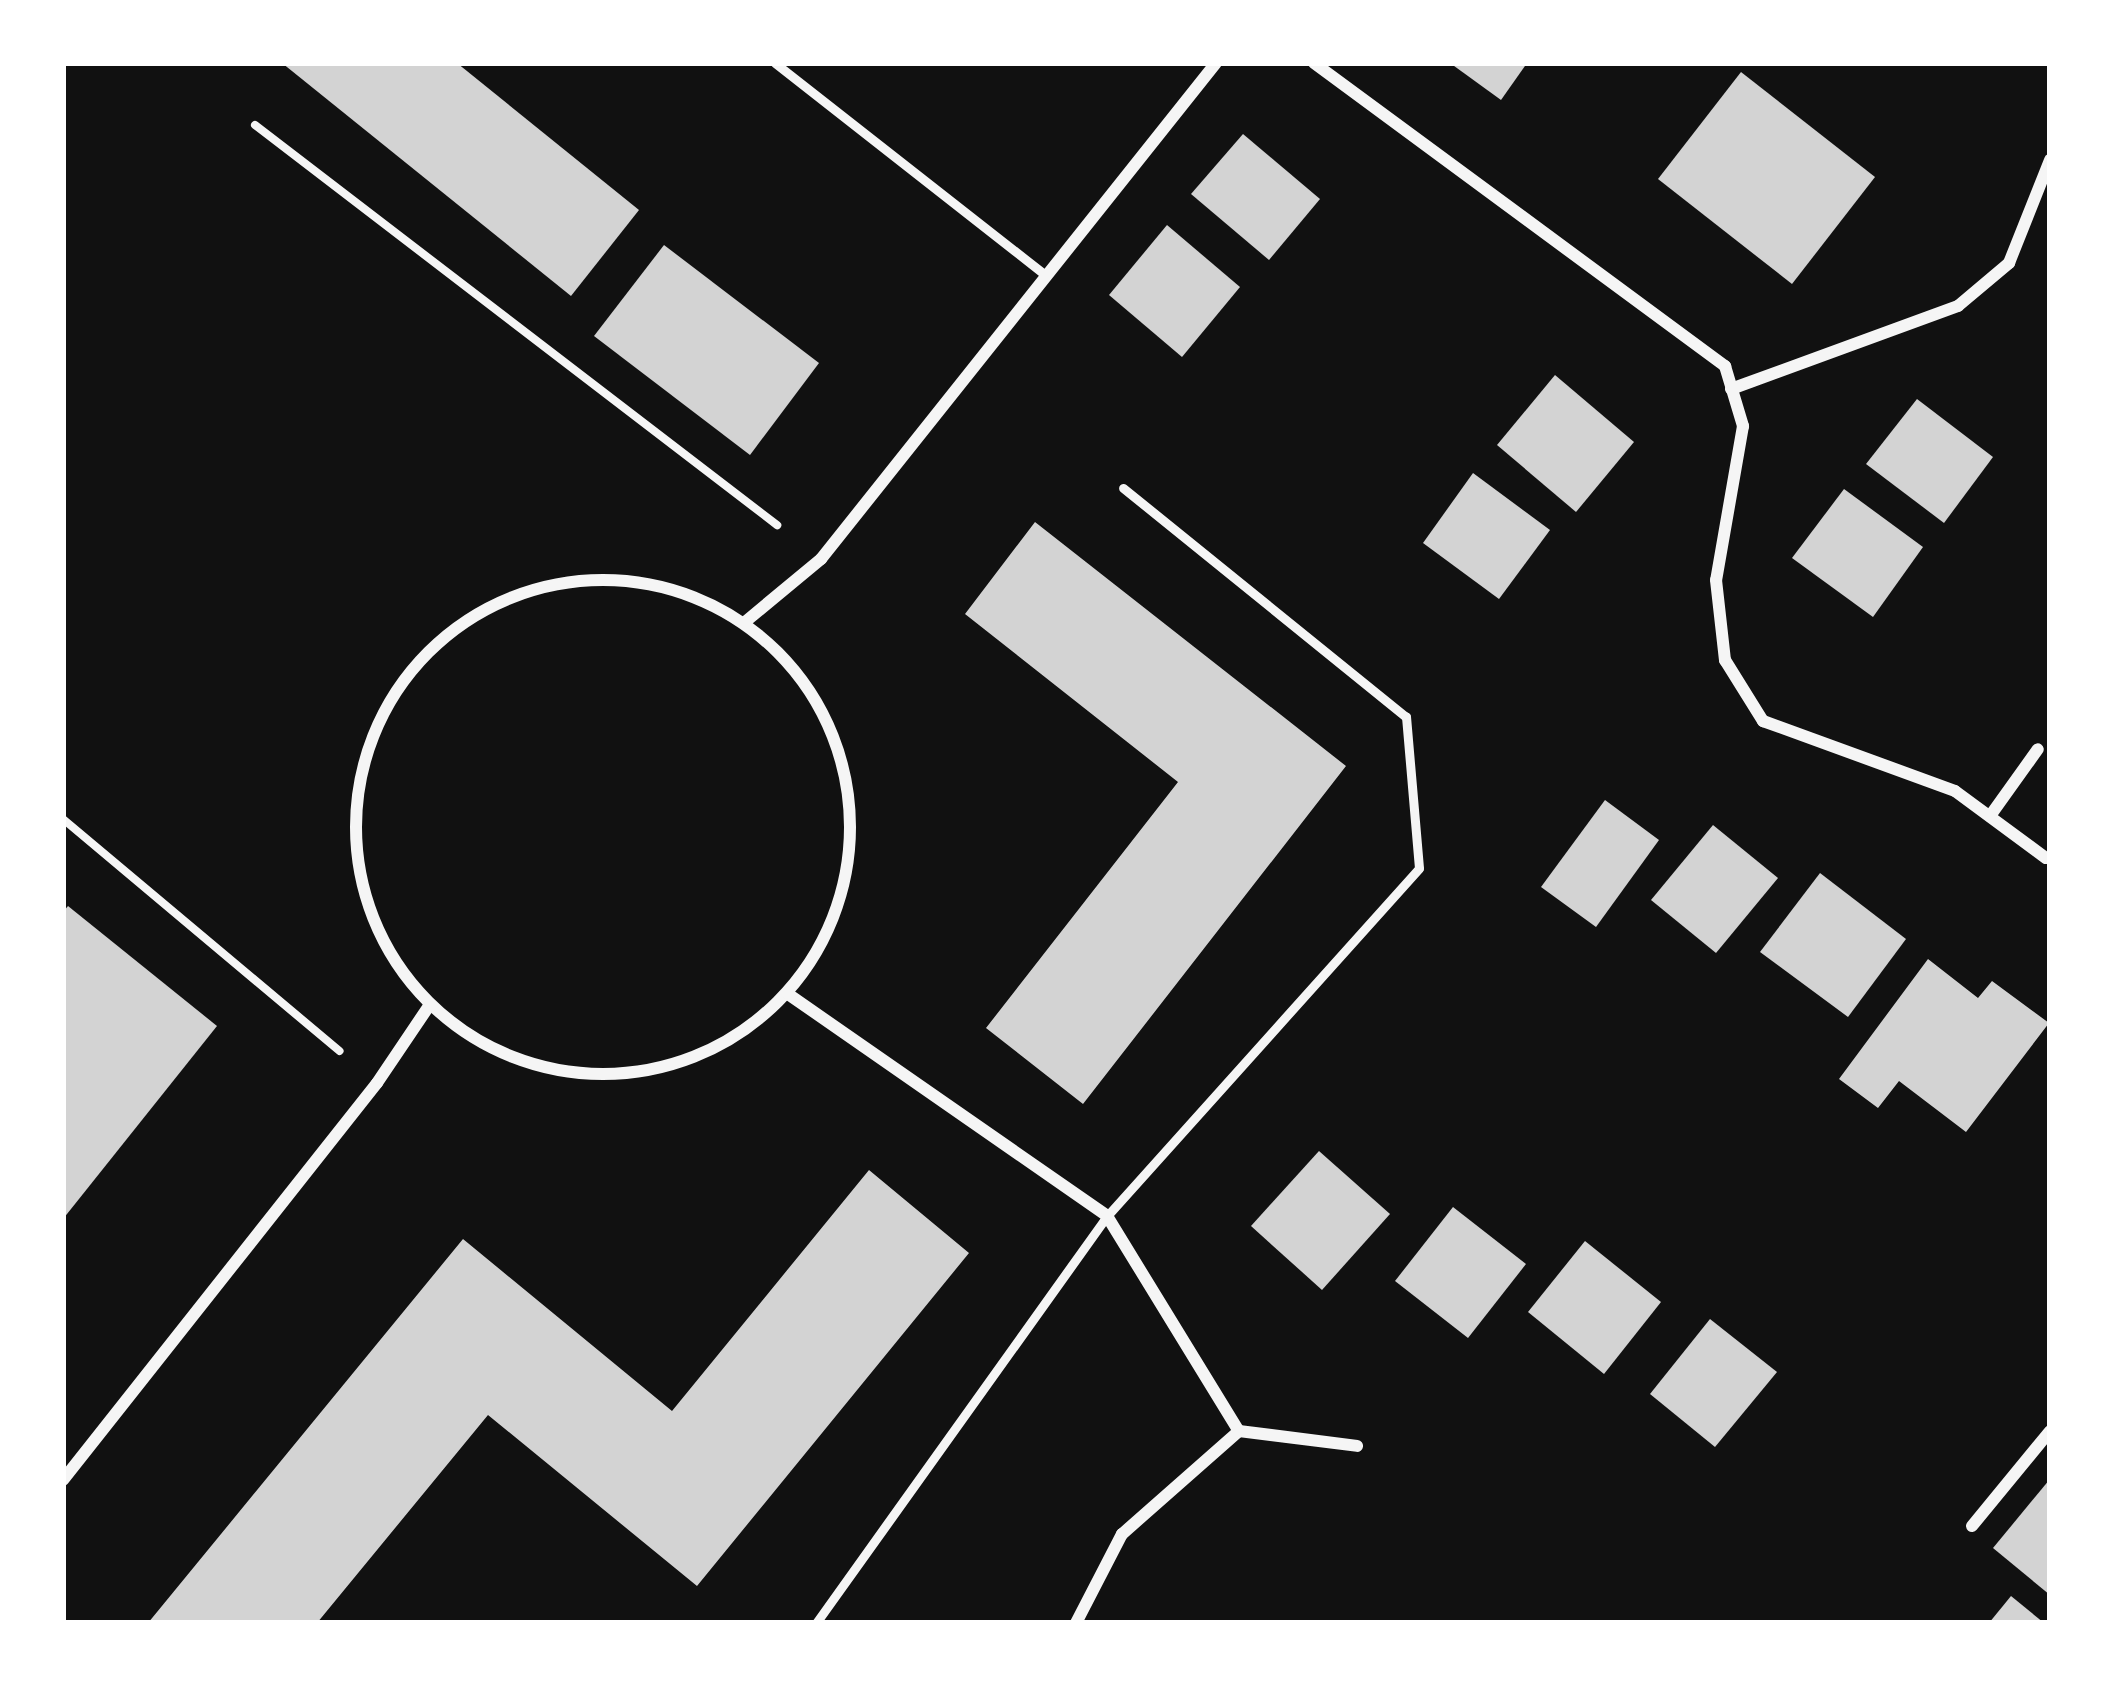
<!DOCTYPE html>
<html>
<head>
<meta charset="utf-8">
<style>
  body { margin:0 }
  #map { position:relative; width:2113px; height:1686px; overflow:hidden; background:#111; font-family:Jost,sans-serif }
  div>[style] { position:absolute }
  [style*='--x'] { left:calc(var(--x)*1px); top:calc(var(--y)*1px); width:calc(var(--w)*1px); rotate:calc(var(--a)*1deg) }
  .building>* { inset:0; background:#d3d3d3 }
  .path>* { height:8px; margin:-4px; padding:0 4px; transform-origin:4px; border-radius:4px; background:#f5f5f5 }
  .service>* { height:9px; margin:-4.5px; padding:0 4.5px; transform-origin:4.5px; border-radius:4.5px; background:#f5f5f5 }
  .minor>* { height:12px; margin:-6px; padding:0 6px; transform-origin:6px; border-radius:6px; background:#f5f5f5 }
  .minor>.ring { margin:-6px; padding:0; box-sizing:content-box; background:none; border:12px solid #f5f5f5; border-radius:50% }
  span { translate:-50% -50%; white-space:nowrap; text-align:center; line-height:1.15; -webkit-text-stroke:12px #fff; paint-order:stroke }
  .frame { position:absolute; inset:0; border:66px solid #fff; pointer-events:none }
</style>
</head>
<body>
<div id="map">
  <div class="building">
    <i style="clip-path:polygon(282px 63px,457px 63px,639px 210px,571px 296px)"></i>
    <i style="clip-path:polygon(1450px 63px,1527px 63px,1501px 100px)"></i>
    <i style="clip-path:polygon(1741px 72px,1875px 177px,1792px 284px,1658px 179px)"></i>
    <i style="clip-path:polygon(1243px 134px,1320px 199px,1269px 260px,1191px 194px)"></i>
    <i style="clip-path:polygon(1167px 225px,1240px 287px,1182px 357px,1109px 295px)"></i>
    <i style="clip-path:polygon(664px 245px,819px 363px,750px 455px,594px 336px)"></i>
    <i style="clip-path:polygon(1555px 375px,1634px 442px,1576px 512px,1497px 445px)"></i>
    <i style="clip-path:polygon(1917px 399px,1993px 457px,1944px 523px,1866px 464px)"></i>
    <i style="clip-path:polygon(1473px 473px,1550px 530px,1499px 599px,1423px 543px)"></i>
    <i style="clip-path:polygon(1844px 489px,1923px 547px,1873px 617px,1792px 558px)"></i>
    <i style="clip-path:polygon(1035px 522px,1346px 766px,1083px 1104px,986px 1028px,1178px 782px,965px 614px)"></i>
    <i style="clip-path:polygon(1605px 800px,1659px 840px,1596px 927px,1541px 887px)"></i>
    <i style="clip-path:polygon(1713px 825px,1778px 878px,1716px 953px,1651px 900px)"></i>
    <i style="clip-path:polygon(1820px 873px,1906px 939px,1848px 1017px,1760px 952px)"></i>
    <i style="clip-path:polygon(68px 906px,217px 1026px,63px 1219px,63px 912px)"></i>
    <i style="clip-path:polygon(1928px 959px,1978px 998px,1992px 981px,2049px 1023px,1966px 1132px,1899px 1081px,1878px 1108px,1839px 1079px)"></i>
    <i style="clip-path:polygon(1319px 1151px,1390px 1214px,1322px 1290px,1251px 1226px)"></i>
    <i style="clip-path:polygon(869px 1170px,969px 1253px,697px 1586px,488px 1415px,317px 1623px,148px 1623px,463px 1239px,672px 1411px)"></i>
    <i style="clip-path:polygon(1453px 1207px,1526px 1264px,1468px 1338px,1395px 1281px)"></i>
    <i style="clip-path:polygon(1585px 1241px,1661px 1302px,1604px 1374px,1528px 1312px)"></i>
    <i style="clip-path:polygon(1710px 1319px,1777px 1372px,1715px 1447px,1650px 1394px)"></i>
    <i style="clip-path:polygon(2050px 1479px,2050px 1595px,1993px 1548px)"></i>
    <i style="clip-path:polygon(2011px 1596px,2044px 1623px,1989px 1623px)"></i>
  </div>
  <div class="path">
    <i style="--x:255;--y:125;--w:658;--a:37.46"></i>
    <i style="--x:63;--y:819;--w:361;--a:40"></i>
  </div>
  <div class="service">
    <i style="--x:775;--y:63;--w:345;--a:38.1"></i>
    <i style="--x:816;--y:1623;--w:500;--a:-54.44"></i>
    <i style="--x:1107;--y:1216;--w:467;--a:-48.1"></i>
    <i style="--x:1419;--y:868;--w:152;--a:-94.9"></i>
    <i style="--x:1406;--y:717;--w:364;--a:-141"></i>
  </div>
  <div class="minor">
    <i style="--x:1314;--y:63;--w:511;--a:36.4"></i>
    <i style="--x:1725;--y:366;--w:63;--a:73.3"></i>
    <i style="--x:1743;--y:426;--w:156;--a:99.9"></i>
    <i style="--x:1716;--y:580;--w:81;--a:83.6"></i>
    <i style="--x:1725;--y:660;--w:72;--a:58.1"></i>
    <i style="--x:1763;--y:721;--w:204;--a:20"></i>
    <i style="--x:1955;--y:791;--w:113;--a:36.4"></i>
    <i style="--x:1731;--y:389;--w:242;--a:-20.1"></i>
    <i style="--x:1958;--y:306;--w:67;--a:-40.1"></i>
    <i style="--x:2009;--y:263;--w:111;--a:-68.3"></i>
    <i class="ring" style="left:356px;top:580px;width:482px;height:482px"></i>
    <i style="--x:745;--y:622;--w:99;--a:-39.7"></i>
    <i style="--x:821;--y:559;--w:634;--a:-51.47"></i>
    <i style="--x:1990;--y:816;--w:82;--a:-54.4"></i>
    <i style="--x:788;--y:994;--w:389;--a:34.8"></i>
    <i style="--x:1107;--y:1216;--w:252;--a:58.5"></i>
    <i style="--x:1239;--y:1431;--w:156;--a:138.6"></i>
    <i style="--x:1122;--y:1534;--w:100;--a:117.3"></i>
    <i style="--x:1239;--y:1431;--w:119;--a:7.2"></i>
    <i style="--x:63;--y:1480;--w:506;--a:-51.66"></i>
    <i style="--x:377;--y:1083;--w:93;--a:-56"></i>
    <i style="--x:1972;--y:1526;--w:123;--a:-50.6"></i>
  </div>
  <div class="frame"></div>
</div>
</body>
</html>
